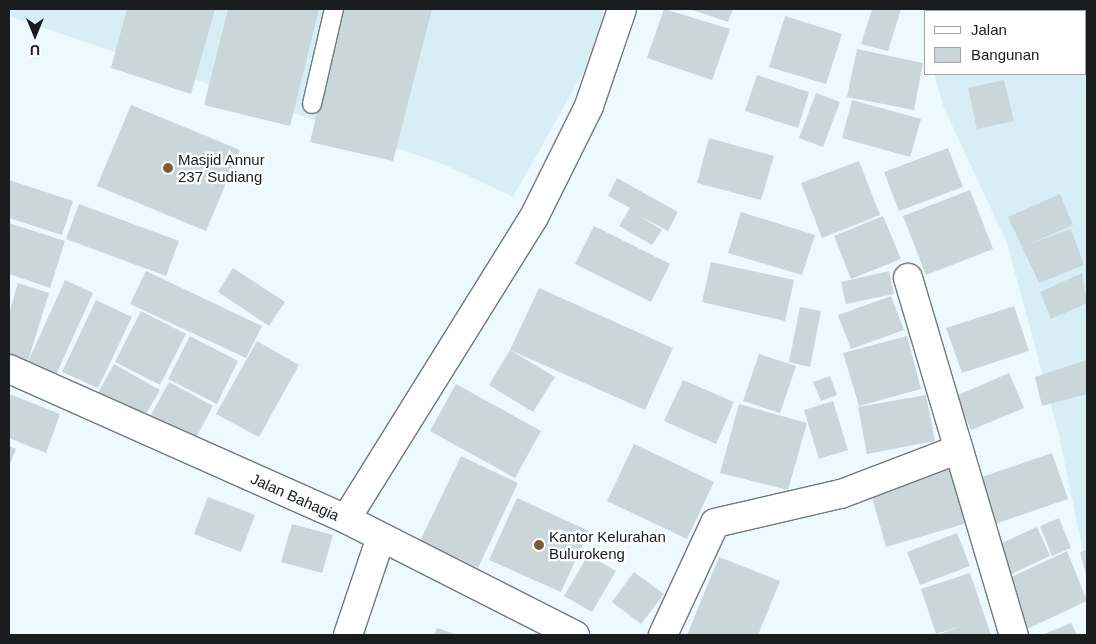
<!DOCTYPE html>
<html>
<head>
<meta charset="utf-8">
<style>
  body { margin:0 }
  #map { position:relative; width:1096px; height:644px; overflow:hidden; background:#ecf9fe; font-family:Helvetica,sans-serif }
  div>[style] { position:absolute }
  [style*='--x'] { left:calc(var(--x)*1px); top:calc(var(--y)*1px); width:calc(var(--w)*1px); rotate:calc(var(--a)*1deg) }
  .built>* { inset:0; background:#d8eef6 }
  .building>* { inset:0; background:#c9d6da }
  .roads { filter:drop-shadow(1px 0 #6f7a7e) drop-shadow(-1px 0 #6f7a7e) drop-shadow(0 1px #6f7a7e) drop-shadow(0 -1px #6f7a7e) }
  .lane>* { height:18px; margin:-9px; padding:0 9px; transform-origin:9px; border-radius:9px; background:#fff }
  .street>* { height:28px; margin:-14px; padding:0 14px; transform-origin:14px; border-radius:14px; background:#fff }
  .dots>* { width:14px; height:14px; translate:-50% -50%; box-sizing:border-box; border:2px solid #fff; border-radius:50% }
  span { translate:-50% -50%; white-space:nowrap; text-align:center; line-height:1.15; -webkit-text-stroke:4.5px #fff; paint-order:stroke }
  .poi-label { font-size:15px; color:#191d1f }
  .left { translate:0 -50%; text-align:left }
  .street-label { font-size:15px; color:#191d1f }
  .frame { position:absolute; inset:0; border:10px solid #191d1f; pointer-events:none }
  .legend { position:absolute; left:924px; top:10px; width:162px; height:65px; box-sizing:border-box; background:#fff; border:1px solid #a3a5a5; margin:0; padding:6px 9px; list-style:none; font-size:15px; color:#191d1f }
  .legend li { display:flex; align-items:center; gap:10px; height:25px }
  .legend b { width:25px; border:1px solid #a3a5a5 }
  .north { position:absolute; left:10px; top:10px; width:50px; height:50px; -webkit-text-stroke:4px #fff; paint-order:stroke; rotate:180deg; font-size:14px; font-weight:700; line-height:20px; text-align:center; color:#191d1f }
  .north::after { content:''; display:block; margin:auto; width:18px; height:22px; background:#191d1f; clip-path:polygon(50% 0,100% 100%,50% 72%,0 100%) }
</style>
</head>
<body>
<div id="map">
  <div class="built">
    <i style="clip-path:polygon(9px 9px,604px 9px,597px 48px,513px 197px,443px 164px,9px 16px)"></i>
    <i style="clip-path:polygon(926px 9px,1087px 9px,1087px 572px,1059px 435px,1007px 243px,944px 108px,934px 74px,1085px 74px,1085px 11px)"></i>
  </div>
  <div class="building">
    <i style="clip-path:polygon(127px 9px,215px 9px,191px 94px,111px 68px)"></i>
    <i style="clip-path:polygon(228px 9px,319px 9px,290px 126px,204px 105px)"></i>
    <i style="clip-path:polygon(342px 9px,432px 9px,393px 161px,310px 142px)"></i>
    <i style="clip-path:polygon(664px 9px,730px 29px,712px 80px,647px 58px)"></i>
    <i style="clip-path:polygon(690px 9px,733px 9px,728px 22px)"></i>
    <i style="clip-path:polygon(872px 9px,901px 9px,888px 51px,861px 44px)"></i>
    <i style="clip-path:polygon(933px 9px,1000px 9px,1000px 11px,933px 11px)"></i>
    <i style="clip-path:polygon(785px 16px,842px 34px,826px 84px,769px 67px)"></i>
    <i style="clip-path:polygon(857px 49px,923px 63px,914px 110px,847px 97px)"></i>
    <i style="clip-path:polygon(757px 75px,809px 92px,798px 128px,745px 111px)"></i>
    <i style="clip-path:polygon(1004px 80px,1014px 121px,977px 129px,968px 88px)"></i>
    <i style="clip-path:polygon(816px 93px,840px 102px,823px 147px,799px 138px)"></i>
    <i style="clip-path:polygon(852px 100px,921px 119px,910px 157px,842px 138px)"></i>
    <i style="clip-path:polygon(131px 105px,240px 150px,206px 231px,97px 186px)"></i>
    <i style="clip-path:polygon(709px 138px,774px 156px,761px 200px,697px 183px)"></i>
    <i style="clip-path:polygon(948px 148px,963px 187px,899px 211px,884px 172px)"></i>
    <i style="clip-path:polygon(859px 161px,880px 215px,822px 238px,801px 183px)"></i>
    <i style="clip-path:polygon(617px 178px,678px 212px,668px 231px,640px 216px,662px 230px,652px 245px,619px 226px,630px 208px,608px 196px)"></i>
    <i style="clip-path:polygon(9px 180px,73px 201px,62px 235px,9px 218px)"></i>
    <i style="clip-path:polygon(970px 190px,993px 249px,926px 275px,903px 216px)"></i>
    <i style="clip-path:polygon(1060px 194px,1073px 225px,1029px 244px,1071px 229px,1084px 265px,1039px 283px,1008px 217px)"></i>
    <i style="clip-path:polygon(79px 204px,179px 241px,166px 276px,66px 239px)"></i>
    <i style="clip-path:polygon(741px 212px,815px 235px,802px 275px,728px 253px)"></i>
    <i style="clip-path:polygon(883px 216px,901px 259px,851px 279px,834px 236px)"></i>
    <i style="clip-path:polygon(9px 223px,65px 241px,50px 288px,9px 274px)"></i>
    <i style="clip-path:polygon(594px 226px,670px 264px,651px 302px,575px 264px)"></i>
    <i style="clip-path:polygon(711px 262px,794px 280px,785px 321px,702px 302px)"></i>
    <i style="clip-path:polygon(233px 268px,285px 302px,269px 326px,218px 292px)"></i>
    <i style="clip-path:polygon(146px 271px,262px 326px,246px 358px,130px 304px)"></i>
    <i style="clip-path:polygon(889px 271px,894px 294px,846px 304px,841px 282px)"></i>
    <i style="clip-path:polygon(1082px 273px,1087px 303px,1051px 319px,1040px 292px)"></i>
    <i style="clip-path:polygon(65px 280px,93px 293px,55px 377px,9px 358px,9px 313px,18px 283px,49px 293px,27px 364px)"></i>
    <i style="clip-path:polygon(539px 288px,673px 348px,645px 410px,510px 350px)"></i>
    <i style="clip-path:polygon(891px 296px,904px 330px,851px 349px,838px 315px)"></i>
    <i style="clip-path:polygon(96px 300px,132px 317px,98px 388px,62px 372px)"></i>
    <i style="clip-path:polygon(1014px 306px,1029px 351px,962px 373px,946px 328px)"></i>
    <i style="clip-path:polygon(800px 307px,821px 311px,810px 367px,789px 362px)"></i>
    <i style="clip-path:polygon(141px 311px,186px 334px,160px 385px,115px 362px)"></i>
    <i style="clip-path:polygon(190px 336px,238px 361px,217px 404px,168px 379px)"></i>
    <i style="clip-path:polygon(907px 336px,921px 389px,859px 406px,843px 353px)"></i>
    <i style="clip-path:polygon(257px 341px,299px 365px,259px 437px,216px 414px)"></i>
    <i style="clip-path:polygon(510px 350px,555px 377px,533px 412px,489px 385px)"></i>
    <i style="clip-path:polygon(759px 354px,796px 366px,780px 413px,743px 401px)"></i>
    <i style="clip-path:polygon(1087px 360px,1087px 394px,1042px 406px,1035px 377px)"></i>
    <i style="clip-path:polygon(114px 364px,160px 390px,140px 424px,95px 398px)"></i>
    <i style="clip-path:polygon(1009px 373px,1024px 408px,971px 430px,956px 396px)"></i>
    <i style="clip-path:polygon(830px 376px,837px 395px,821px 401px,813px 382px)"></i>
    <i style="clip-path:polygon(683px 380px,734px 402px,716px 444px,664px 421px)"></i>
    <i style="clip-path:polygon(169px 382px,213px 406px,192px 445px,147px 422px)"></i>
    <i style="clip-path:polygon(456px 384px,541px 431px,515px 478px,430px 431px)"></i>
    <i style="clip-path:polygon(9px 394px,60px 414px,46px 453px,9px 438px)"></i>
    <i style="clip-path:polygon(926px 395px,935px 441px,867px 454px,858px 407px)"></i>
    <i style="clip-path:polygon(833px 401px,848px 450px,819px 459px,804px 410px)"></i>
    <i style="clip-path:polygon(739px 404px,807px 423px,788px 490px,720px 473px)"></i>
    <i style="clip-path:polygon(634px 444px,714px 482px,687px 539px,607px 501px)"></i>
    <i style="clip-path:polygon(9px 446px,16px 449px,9px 466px)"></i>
    <i style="clip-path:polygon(1052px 453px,1068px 499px,995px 524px,979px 478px)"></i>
    <i style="clip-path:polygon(461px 456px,518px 483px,478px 568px,420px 541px)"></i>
    <i style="clip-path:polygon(950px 467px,967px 523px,886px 547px,870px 490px)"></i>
    <i style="clip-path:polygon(208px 497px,255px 515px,241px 552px,194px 534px)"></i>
    <i style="clip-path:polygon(517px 498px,589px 531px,561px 592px,489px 560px)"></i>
    <i style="clip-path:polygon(1059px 518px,1071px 548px,1052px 556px,1040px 526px)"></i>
    <i style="clip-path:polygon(292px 524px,333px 535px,322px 573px,281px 562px)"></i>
    <i style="clip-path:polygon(1037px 527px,1050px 556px,1005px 577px,991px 548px)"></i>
    <i style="clip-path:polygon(957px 533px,970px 566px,920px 585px,907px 552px)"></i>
    <i style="clip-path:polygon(1087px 550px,1087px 579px,1080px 552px)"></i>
    <i style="clip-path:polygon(1067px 551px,1087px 601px,1027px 629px,1005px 580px)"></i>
    <i style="clip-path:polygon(588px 555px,616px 571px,592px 612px,564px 596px)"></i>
    <i style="clip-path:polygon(719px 557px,780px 581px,758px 635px,687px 635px)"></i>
    <i style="clip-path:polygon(634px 572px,664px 594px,641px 624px,612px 602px)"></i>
    <i style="clip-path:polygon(970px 573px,991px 635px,938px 635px,961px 626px,936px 634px,921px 589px)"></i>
    <i style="clip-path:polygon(1071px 623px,1077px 635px,1042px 635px)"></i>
    <i style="clip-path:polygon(437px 628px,457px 635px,434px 635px)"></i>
  </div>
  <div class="roads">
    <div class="lane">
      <i style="--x:312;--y:104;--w:98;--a:-77"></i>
    </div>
    <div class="street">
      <i style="--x:908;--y:278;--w:372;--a:73.5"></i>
      <i style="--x:9;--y:369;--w:369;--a:24"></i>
      <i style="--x:346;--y:519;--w:257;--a:26.9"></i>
      <i style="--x:346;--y:519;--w:356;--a:-58.1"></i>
      <i style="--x:534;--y:217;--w:124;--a:-63.6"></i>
      <i style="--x:589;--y:106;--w:102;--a:-71.2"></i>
      <i style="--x:348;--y:635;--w:103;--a:-71.4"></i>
      <i style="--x:663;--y:635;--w:123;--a:-65.1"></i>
      <i style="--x:715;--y:523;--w:129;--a:-13"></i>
      <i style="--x:841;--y:494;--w:126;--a:-20.9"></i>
    </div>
  </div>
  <div class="dots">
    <i style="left:168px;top:168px;background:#7a5e31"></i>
    <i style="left:539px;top:545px;background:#7a5e31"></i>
  </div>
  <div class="poi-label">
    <span class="left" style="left:178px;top:168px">Masjid Annur<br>237 Sudiang</span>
    <span class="left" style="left:549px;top:545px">Kantor Kelurahan<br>Bulurokeng</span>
  </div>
  <div class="street-label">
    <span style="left:295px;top:497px;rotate:24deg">Jalan Bahagia</span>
  </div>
  <div class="frame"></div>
  <ul class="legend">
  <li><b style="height:6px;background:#fff"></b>Jalan</li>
  <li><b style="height:14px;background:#c9d6da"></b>Bangunan</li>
  </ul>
  <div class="north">U</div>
</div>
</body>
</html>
